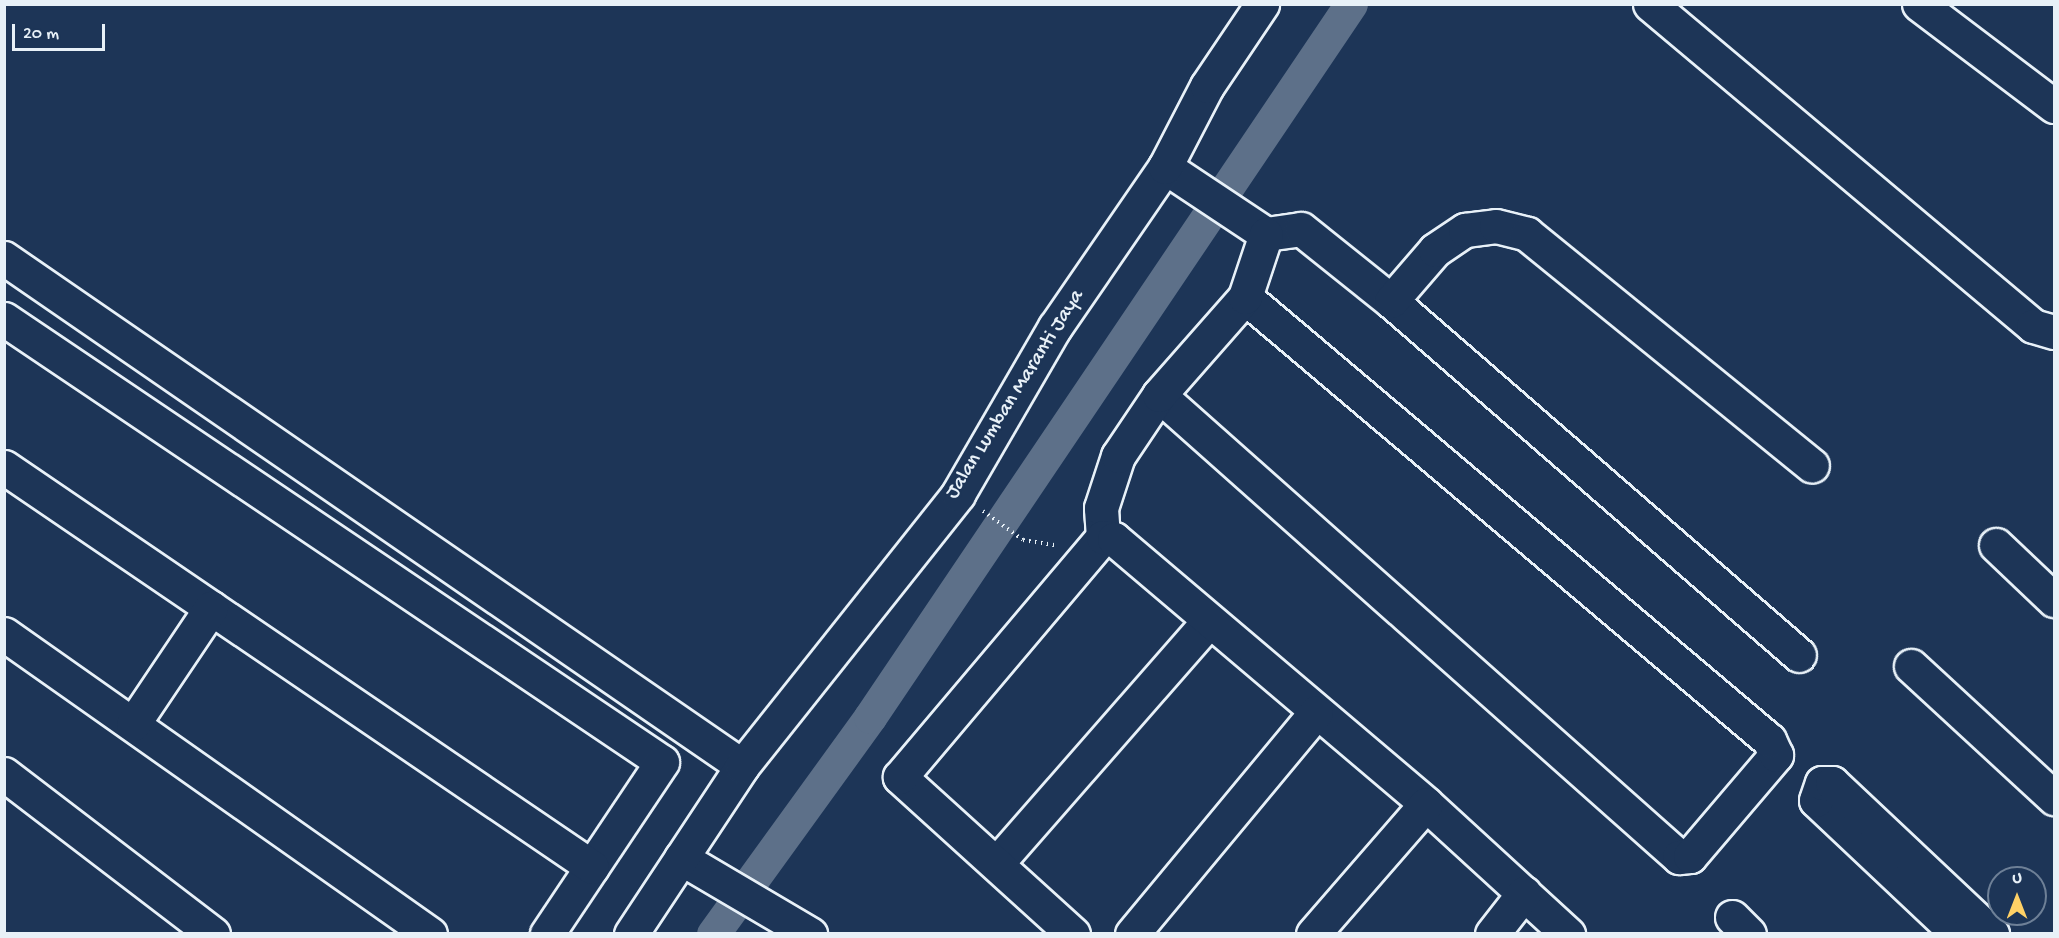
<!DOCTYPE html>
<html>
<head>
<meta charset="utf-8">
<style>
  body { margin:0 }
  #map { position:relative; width:2059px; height:938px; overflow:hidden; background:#1d3557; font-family:"Gochi Hand",sans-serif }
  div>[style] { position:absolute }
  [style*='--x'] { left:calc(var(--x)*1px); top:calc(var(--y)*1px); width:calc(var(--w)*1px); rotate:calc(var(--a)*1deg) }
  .canal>* { height:33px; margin:-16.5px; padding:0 16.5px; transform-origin:16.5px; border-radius:16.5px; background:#5d7089 }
  .path>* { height:4px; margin-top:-2px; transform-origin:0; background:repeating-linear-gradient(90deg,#e8f1f8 0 1.5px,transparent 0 6px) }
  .roads { filter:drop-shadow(2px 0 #e8f1f8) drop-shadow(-2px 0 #e8f1f8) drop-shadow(0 2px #e8f1f8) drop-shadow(0 -2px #e8f1f8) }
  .minor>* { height:33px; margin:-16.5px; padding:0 16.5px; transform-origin:16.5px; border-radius:16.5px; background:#1d3557 }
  span { translate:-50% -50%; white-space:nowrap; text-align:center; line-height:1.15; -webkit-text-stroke:4.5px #1d3557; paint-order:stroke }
  .street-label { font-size:21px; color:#e8f1f8 }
  .frame { position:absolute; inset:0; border:6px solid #e8f1f8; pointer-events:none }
  .north { position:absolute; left:1987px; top:866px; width:60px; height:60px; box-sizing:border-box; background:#1d3557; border:2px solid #6e8097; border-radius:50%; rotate:0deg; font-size:16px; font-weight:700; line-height:24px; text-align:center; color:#e8f1f8 }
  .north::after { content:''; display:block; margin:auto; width:21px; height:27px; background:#ffd166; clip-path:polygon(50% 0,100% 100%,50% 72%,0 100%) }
  .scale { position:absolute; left:12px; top:24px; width:93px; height:27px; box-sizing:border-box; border:3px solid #e8f1f8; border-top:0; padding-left:8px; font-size:18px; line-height:21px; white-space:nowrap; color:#e8f1f8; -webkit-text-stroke:4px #1d3557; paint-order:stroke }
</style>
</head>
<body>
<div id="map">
  <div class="canal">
    <i style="--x:713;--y:934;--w:268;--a:-54.1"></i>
    <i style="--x:870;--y:717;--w:860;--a:-56"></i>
  </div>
  <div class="path">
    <i style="--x:983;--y:511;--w:49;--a:35.9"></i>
    <i style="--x:1023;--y:540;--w:33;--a:9"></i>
  </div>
  <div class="roads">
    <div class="minor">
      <i style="--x:1650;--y:4;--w:500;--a:40.05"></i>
      <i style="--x:2033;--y:326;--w:22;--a:16"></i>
      <i style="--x:1919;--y:4;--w:169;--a:37.1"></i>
      <i style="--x:1165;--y:167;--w:121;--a:33.6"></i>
      <i style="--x:1266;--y:234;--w:35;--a:-8"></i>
      <i style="--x:1301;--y:229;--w:115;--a:38.7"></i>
      <i style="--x:1391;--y:301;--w:540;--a:40.95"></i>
      <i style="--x:4;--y:258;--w:896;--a:34.54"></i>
      <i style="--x:1391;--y:301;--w:67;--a:-49.2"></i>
      <i style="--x:1435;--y:250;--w:36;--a:-34"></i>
      <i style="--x:1465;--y:230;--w:31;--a:-7"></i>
      <i style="--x:1496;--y:226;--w:32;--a:14"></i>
      <i style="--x:1527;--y:234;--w:367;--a:39.1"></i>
      <i style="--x:4;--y:319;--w:793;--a:33.95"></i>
      <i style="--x:662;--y:762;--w:207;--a:123.8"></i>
      <i style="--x:1159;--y:395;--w:696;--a:41.62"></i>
      <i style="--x:1679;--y:857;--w:11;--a:-5"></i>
      <i style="--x:1690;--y:856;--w:133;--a:-49.6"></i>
      <i style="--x:1776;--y:755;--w:17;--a:-115"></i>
      <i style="--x:1769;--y:740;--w:686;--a:-139.79"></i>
      <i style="--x:4;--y:467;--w:711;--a:34.23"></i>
      <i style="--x:1103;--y:537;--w:29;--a:-94"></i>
      <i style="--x:1101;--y:508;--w:55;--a:-71.9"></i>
      <i style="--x:1118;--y:456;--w:73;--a:-56.1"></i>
      <i style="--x:1159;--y:395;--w:130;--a:-48.7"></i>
      <i style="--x:1245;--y:297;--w:66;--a:-71.6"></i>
      <i style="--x:1996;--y:545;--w:80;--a:43.5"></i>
      <i style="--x:4;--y:634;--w:521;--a:35.15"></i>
      <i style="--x:1911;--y:666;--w:195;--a:42.7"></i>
      <i style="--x:133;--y:724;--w:140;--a:-56.1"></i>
      <i style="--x:4;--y:774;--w:263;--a:37.4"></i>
      <i style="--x:681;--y:858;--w:150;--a:30.5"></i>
      <i style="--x:997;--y:863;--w:319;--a:-48.8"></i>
      <i style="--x:1732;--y:917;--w:24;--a:45"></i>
      <i style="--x:631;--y:934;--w:201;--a:-56.5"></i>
      <i style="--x:742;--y:766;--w:347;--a:-51.5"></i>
      <i style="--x:958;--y:494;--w:193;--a:-59.9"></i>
      <i style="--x:1055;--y:327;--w:194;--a:-55.5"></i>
      <i style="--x:1165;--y:167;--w:91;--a:-62.6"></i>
      <i style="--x:1207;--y:86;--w:99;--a:-56.1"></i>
      <i style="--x:1073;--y:934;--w:234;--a:-137.8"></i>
      <i style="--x:900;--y:777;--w:314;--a:-49.8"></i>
      <i style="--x:1103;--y:537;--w:11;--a:10"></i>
      <i style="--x:1114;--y:539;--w:409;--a:40.3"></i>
      <i style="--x:1426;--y:804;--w:193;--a:42.5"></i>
      <i style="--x:1132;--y:934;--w:288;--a:-50.3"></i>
      <i style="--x:1313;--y:934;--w:172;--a:-49"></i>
      <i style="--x:1492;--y:934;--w:52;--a:-52"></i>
      <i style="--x:1958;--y:934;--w:195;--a:-136.7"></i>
      <i style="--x:1816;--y:800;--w:18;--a:-71"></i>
      <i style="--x:1822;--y:783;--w:10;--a:0"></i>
      <i style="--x:1832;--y:783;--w:220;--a:43.3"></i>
    </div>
  </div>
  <div class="street-label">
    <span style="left:1016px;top:395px;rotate:-58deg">Jalan Lumban Maranti Jaya</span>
  </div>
  <div class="frame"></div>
  <div class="north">U</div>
  <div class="scale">20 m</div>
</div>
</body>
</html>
